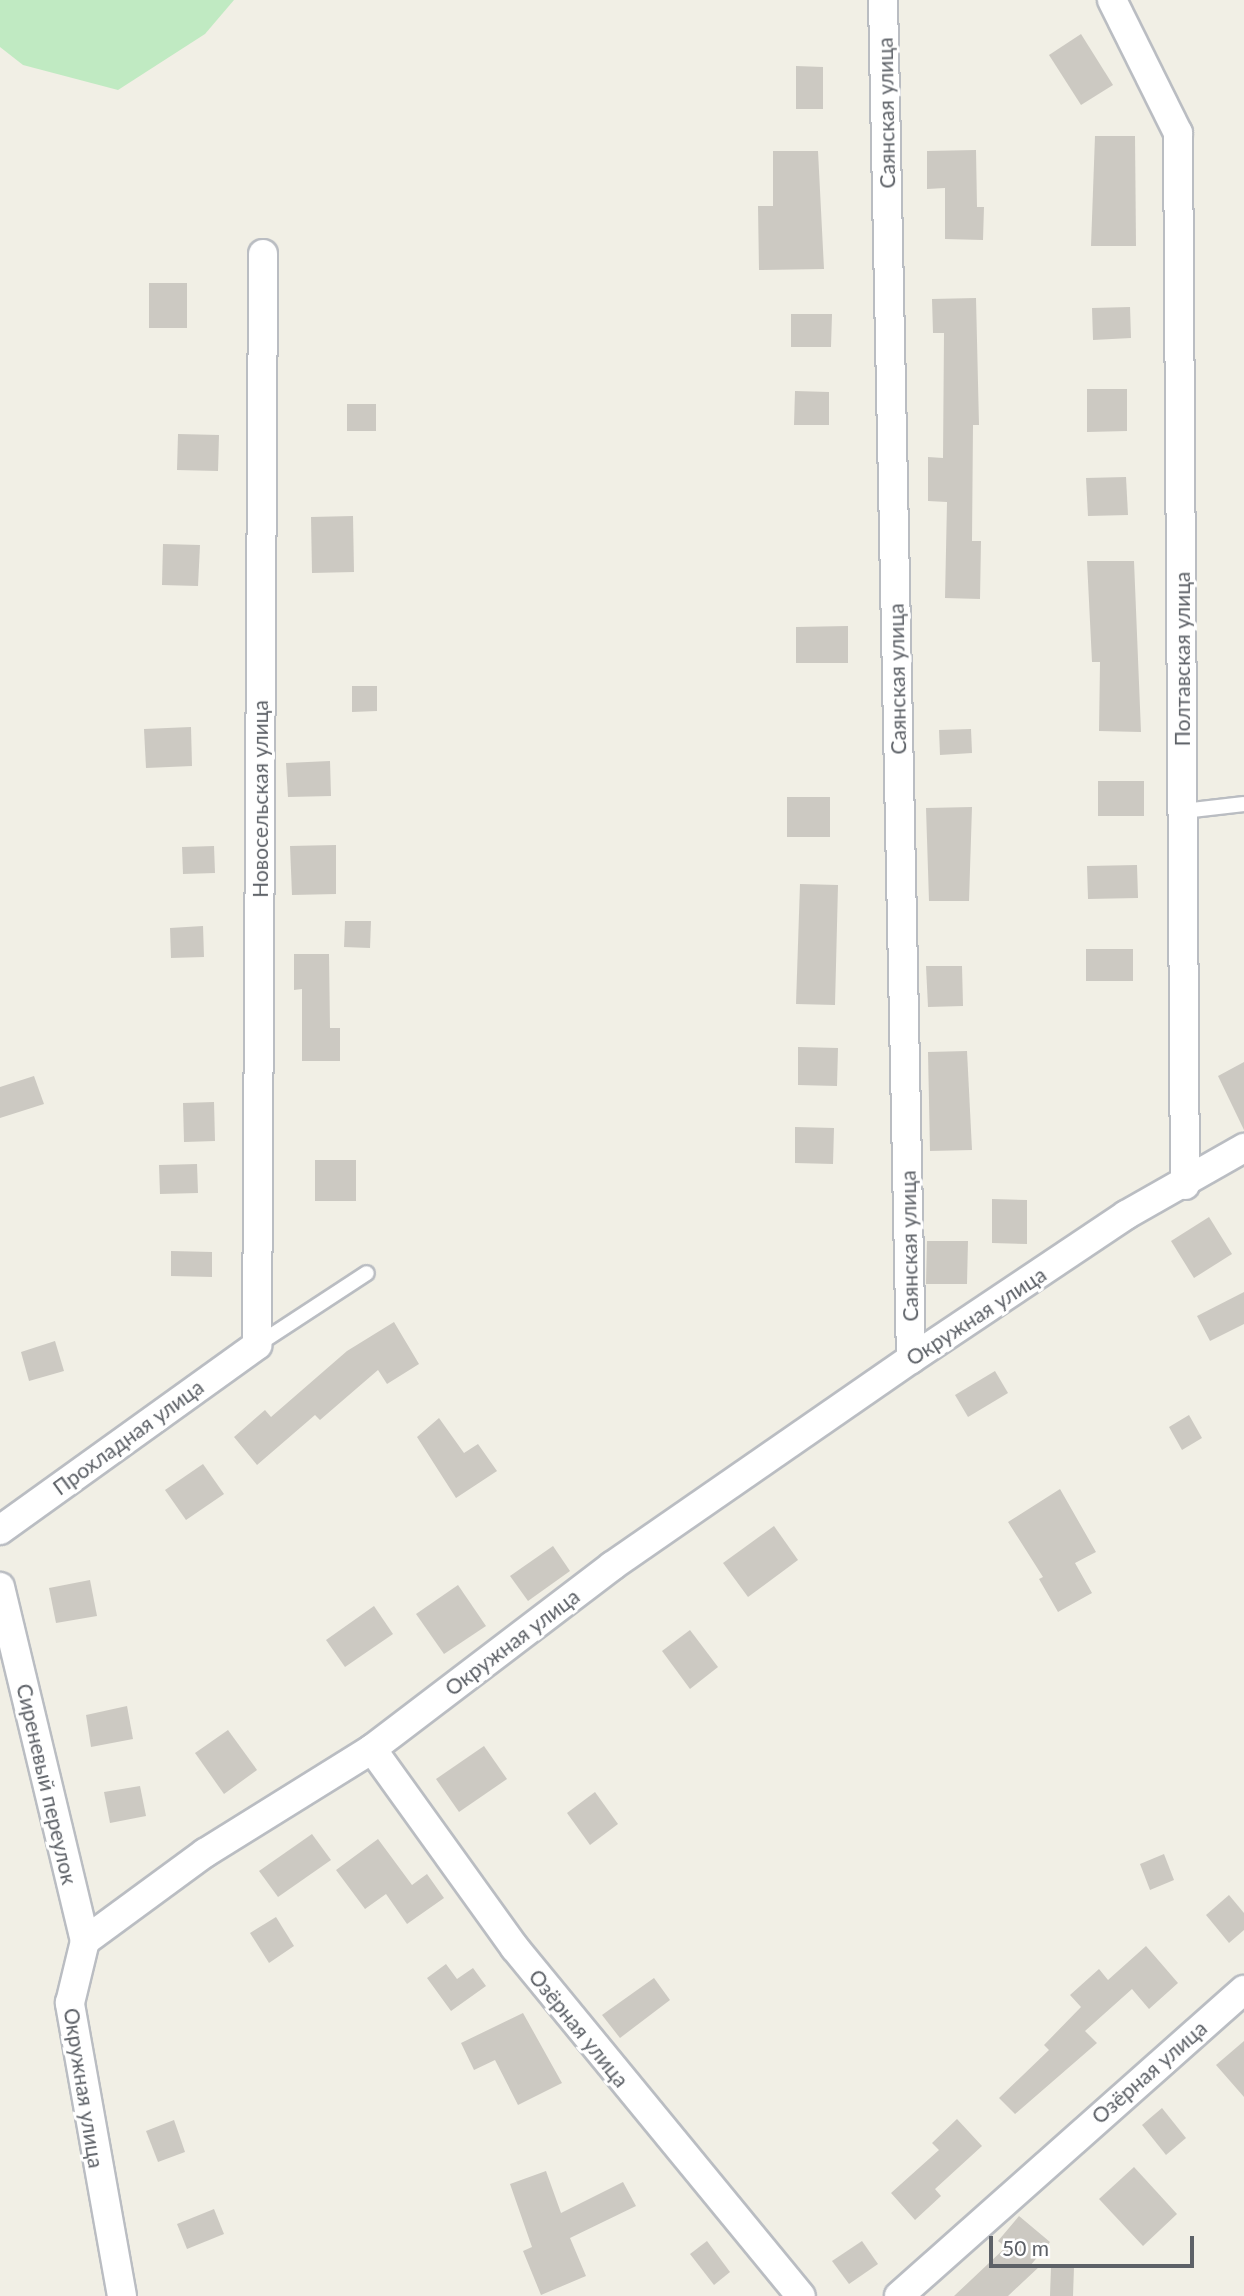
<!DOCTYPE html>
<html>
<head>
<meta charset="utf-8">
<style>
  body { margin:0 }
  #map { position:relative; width:1244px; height:2296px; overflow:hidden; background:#f1efe5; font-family:Lato,sans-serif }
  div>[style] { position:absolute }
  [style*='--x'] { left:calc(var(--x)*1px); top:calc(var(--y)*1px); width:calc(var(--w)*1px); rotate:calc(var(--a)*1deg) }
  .green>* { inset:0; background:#c0eac2 }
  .building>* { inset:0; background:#ccc9c2 }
  .roads { filter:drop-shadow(2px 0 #babdc2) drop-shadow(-2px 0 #babdc2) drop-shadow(0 2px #babdc2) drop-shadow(0 -2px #babdc2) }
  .service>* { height:14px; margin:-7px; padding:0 7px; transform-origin:7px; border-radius:7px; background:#fff }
  .minor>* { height:28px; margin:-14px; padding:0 14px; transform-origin:14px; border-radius:14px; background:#fff }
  span { translate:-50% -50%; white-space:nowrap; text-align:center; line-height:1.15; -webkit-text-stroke:6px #fff; paint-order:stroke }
  .street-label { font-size:21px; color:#5d6167 }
  .scale { position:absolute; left:989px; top:2236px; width:205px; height:32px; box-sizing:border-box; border:4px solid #5d6167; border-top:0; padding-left:9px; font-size:21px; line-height:24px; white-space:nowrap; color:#5d6167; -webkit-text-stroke:5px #fff; paint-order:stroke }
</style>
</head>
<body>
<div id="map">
  <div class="green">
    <i style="clip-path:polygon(0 0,234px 0,205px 34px,118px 90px,23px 65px,0 47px)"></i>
  </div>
  <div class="building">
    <i style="clip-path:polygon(1081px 34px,1113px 85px,1081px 105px,1049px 55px)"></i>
    <i style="clip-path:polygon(796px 66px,823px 67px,823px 109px,796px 109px)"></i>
    <i style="clip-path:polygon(1095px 136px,1135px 136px,1136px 246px,1091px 246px)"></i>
    <i style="clip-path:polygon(976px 150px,977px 207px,984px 207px,983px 240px,945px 239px,945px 188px,927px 189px,927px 151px)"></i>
    <i style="clip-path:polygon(773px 151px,818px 151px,824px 269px,759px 270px,758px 206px,773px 206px)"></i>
    <i style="clip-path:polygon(149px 283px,187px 283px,187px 328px,149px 328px)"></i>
    <i style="clip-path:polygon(976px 298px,979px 425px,973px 425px,972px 541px,981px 541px,980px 599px,945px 598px,947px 502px,928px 501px,928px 457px,943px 458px,944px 333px,933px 333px,932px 299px)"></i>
    <i style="clip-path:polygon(1130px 307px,1131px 338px,1093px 340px,1092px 308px)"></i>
    <i style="clip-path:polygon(791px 314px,832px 314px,831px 347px,791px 347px)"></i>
    <i style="clip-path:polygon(1087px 389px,1127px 389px,1127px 431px,1087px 432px)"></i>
    <i style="clip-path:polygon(795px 391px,829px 392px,829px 425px,794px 425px)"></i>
    <i style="clip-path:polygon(347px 404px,376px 404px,376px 431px,347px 431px)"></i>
    <i style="clip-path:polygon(178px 434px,219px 435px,218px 471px,177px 470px)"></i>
    <i style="clip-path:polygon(1126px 477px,1128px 515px,1088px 516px,1086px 478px)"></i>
    <i style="clip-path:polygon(353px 516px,354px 572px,312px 573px,311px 517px)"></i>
    <i style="clip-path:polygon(163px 544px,200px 545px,198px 586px,162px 585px)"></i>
    <i style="clip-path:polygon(1087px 561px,1134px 561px,1141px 732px,1099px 731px,1100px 662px,1092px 662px)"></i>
    <i style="clip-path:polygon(848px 626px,848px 663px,796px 663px,796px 627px)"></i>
    <i style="clip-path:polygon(352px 686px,377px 686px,377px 711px,352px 712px)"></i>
    <i style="clip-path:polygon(191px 727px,192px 766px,146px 768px,144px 729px)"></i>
    <i style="clip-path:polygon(971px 729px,972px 753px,940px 755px,939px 730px)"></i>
    <i style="clip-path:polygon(330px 761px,331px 796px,288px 797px,286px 763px)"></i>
    <i style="clip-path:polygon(1098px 781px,1144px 781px,1144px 816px,1098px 816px)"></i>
    <i style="clip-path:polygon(787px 797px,830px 797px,830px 837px,787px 837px)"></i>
    <i style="clip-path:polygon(972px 807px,969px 901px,929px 901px,926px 808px)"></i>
    <i style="clip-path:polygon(336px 845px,336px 894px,292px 895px,290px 846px)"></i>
    <i style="clip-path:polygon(214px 846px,215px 873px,183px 874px,182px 847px)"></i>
    <i style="clip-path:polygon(1137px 865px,1138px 898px,1088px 899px,1087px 866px)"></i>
    <i style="clip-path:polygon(800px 884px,838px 885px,835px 1005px,796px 1004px)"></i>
    <i style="clip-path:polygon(345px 921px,371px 921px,370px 948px,344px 947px)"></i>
    <i style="clip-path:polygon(203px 926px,204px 957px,171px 958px,170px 928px)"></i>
    <i style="clip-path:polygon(1086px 949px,1133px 949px,1133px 981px,1086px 981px)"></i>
    <i style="clip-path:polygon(294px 954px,329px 954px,330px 1028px,340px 1028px,340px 1061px,302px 1061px,302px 989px,294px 990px)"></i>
    <i style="clip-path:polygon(926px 966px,962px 966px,963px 1006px,928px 1007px)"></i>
    <i style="clip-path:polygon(798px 1047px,838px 1048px,837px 1086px,798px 1085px)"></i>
    <i style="clip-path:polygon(967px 1051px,972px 1150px,930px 1151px,928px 1052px)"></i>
    <i style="clip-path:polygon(1244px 1062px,1244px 1130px,1218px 1076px)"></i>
    <i style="clip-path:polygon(34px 1076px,44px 1104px,0 1118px,0 1087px)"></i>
    <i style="clip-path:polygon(214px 1102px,215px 1141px,184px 1142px,183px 1103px)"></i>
    <i style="clip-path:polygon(795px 1127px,834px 1128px,833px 1164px,795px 1163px)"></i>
    <i style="clip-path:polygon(315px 1160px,356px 1160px,356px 1201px,315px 1201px)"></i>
    <i style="clip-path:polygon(197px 1164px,198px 1193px,160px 1194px,159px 1165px)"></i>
    <i style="clip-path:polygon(992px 1199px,1027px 1200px,1027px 1244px,992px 1243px)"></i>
    <i style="clip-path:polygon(1209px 1217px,1232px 1254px,1194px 1278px,1171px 1241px)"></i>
    <i style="clip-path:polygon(927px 1241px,968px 1241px,967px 1284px,926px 1284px)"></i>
    <i style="clip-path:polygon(171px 1251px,212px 1252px,212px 1277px,171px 1276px)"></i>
    <i style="clip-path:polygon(1244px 1292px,1244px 1324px,1210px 1341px,1197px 1316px)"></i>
    <i style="clip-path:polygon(394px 1322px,419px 1364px,387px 1384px,378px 1370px,320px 1420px,315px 1415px,257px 1465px,234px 1437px,265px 1410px,271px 1417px,347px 1351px)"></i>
    <i style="clip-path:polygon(55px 1341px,64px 1371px,29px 1381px,21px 1352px)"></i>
    <i style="clip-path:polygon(995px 1371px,1008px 1393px,968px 1417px,955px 1395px)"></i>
    <i style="clip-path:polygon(1189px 1415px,1202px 1438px,1182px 1450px,1169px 1427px)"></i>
    <i style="clip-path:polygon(439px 1418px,464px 1453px,478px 1444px,497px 1471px,456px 1498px,417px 1437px)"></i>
    <i style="clip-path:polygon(203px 1464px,224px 1494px,186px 1520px,165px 1490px)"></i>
    <i style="clip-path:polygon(1060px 1489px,1096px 1552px,1075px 1563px,1092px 1593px,1058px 1612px,1039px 1579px,1043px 1577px,1008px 1522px)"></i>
    <i style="clip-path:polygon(774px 1526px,798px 1560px,748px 1597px,723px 1563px)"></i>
    <i style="clip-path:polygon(553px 1546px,570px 1571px,528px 1601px,510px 1576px)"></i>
    <i style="clip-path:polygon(90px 1580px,97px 1616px,56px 1623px,49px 1588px)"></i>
    <i style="clip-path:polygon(458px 1585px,486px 1626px,444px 1654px,416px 1614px)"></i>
    <i style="clip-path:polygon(374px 1606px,393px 1634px,345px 1667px,326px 1640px)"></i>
    <i style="clip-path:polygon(690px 1630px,718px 1667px,690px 1689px,662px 1651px)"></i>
    <i style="clip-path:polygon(127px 1706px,133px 1739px,91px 1747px,86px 1715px)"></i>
    <i style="clip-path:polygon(228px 1730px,257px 1770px,224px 1794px,195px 1753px)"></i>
    <i style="clip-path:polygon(484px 1746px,507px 1779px,459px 1812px,436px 1779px)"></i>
    <i style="clip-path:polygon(140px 1786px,146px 1816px,110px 1823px,104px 1792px)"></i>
    <i style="clip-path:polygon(595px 1792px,618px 1824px,590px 1845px,567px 1813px)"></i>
    <i style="clip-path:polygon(312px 1834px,331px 1860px,278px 1897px,259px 1871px)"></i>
    <i style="clip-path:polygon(378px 1839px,412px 1885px,427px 1874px,444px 1898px,407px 1924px,386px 1894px,365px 1909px,336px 1870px)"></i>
    <i style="clip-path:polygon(1164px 1854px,1174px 1880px,1150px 1890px,1140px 1864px)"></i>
    <i style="clip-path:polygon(1229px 1895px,1244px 1913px,1244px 1930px,1229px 1943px,1206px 1915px)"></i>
    <i style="clip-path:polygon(276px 1917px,294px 1946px,269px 1963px,250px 1933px)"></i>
    <i style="clip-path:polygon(1146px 1946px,1178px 1983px,1149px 2009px,1132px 1989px,1085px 2031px,1097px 2043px,1015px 2114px,999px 2098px,1049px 2050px,1044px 2045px,1081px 2007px,1070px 1995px,1099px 1969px,1108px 1980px)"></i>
    <i style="clip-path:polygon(446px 1964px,457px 1979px,473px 1968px,486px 1986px,451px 2011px,427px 1978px)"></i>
    <i style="clip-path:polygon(654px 1978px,670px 2000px,620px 2038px,602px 2015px)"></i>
    <i style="clip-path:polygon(523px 2013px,562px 2083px,518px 2105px,495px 2060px,474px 2070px,461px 2043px)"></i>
    <i style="clip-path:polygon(1244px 2041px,1244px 2097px,1216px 2065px)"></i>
    <i style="clip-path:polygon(1162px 2108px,1186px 2138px,1166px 2155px,1142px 2125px)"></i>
    <i style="clip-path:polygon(957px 2119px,982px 2146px,935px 2189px,941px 2196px,915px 2220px,891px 2193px,939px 2150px,932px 2143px)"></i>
    <i style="clip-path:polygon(174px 2120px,185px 2152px,158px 2162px,146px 2131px)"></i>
    <i style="clip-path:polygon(1134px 2167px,1177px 2214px,1143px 2246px,1099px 2199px)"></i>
    <i style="clip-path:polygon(546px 2171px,561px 2213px,623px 2182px,636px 2206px,570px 2238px,586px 2276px,541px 2295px,523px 2251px,532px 2247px,510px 2184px)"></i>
    <i style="clip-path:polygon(214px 2209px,224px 2234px,187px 2249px,177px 2224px)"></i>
    <i style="clip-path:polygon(1019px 2216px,1050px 2242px,1030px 2266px,1040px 2266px,1008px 2296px,954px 2296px,1006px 2247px,998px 2241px)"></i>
    <i style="clip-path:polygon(707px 2241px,730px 2272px,714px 2285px,690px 2254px)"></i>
    <i style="clip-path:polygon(862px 2241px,878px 2264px,849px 2284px,832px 2261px)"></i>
    <i style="clip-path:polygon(1051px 2267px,1074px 2267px,1073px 2296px,1050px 2296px)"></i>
  </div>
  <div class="roads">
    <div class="service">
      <i style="--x:1184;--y:811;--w:60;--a:-6.7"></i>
      <i style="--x:257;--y:1345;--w:131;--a:-33.2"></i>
    </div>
    <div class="minor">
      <i style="--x:883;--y:0;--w:1359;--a:88.82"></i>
      <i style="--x:1112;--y:0;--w:148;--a:63.6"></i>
      <i style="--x:1178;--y:133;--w:1052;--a:89.62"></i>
      <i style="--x:0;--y:1530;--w:317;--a:-35.7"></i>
      <i style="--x:257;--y:1345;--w:1091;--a:-89.68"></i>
      <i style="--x:0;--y:1587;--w:364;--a:76.5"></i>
      <i style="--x:372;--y:1749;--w:245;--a:54.3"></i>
      <i style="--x:515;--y:1948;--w:450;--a:50.6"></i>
      <i style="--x:122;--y:2296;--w:298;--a:-100.1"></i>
      <i style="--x:70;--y:2003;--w:64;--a:-76.4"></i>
      <i style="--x:85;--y:1941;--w:149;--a:-36.3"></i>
      <i style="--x:205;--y:1853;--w:197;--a:-31.9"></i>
      <i style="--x:372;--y:1749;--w:302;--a:-37.3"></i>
      <i style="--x:612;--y:1566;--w:364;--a:-34.7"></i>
      <i style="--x:911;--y:1359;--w:259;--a:-33.8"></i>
      <i style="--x:1126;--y:1215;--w:136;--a:-29.6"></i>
      <i style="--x:899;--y:2296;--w:461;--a:-41.6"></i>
    </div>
  </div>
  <div class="street-label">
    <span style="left:886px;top:113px;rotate:-91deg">Саянская улица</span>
    <span style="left:1182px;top:659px;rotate:-90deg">Полтавская улица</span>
    <span style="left:897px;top:679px;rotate:-91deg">Саянская улица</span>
    <span style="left:260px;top:799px;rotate:-90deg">Новосельская улица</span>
    <span style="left:909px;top:1246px;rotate:-91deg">Саянская улица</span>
    <span style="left:976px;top:1316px;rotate:-33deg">Окружная улица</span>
    <span style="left:128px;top:1437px;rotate:-36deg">Прохладная улица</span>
    <span style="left:512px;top:1642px;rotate:-37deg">Окружная улица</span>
    <span style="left:47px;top:1784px;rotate:77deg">Сиреневый переулок</span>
    <span style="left:579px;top:2028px;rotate:51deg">Озёрная улица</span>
    <span style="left:1149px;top:2072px;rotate:-41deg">Озёрная улица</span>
    <span style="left:84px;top:2088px;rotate:81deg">Окружная улица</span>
  </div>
  <div class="scale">50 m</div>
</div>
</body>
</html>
